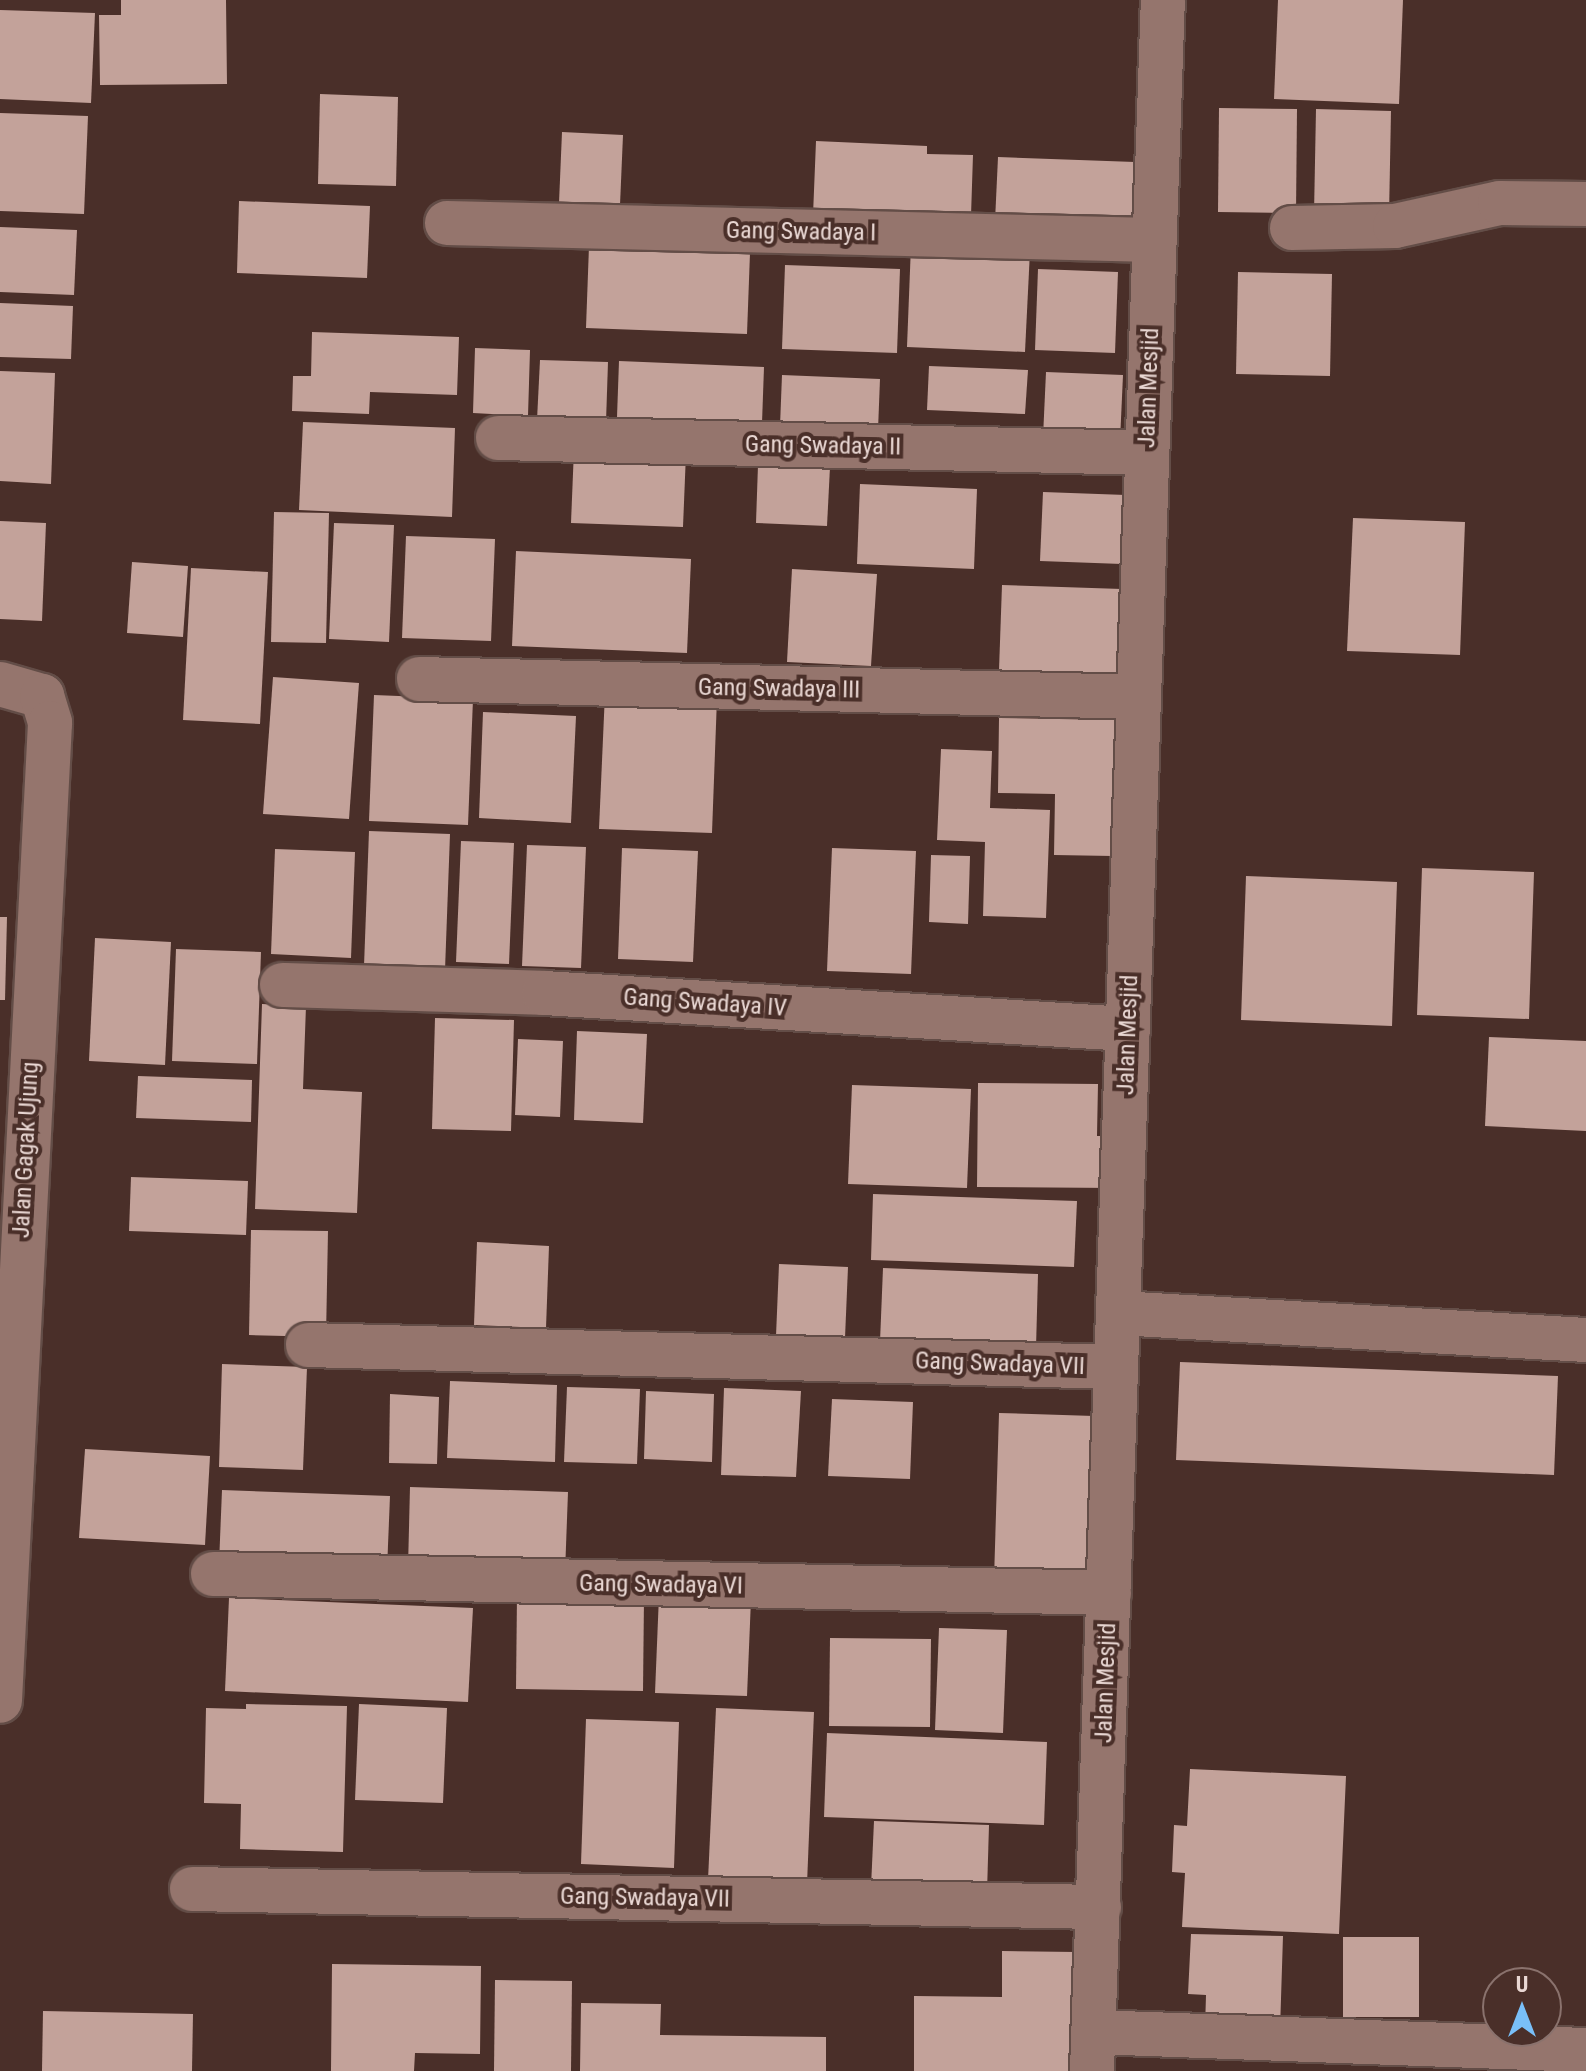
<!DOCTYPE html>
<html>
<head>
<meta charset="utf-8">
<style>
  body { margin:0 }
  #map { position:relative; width:1586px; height:2071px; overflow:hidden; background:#4a2f29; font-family:"Roboto Condensed",sans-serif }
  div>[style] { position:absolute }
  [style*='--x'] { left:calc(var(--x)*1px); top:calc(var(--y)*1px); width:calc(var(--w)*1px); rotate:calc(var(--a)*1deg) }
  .building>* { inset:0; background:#c3a29a }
  .roads { filter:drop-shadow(2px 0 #634d47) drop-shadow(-2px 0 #634d47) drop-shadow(0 2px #634d47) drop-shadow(0 -2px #634d47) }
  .street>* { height:44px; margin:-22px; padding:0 22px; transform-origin:22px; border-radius:22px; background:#95756d }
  span { translate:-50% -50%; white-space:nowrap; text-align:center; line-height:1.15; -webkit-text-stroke:8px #4a2f29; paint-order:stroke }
  .street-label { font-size:24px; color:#e9d7d3 }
  .north { position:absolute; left:1482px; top:1967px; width:80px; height:80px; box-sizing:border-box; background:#4a2f29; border:2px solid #8a726d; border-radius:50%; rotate:0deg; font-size:22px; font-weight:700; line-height:32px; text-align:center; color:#e9d7d3 }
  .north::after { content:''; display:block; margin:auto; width:28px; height:36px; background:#79bff8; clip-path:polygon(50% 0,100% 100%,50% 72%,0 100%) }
</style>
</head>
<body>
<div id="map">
  <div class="building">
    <i style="clip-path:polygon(121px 0,226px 0,227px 84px,100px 85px,99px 15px,121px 15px)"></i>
    <i style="clip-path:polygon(1278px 0,1403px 0,1399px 104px,1274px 99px)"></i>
    <i style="clip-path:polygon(0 10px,95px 13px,91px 103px,0 99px)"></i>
    <i style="clip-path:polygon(320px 94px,398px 97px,396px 186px,318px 184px)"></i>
    <i style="clip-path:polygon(1219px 108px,1297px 109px,1296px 213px,1218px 212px)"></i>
    <i style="clip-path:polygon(1316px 109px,1391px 111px,1389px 216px,1314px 214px)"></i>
    <i style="clip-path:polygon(0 113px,88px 116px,84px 214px,0 211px)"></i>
    <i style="clip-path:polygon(562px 132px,623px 135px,620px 205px,559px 203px)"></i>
    <i style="clip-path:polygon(816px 141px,927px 146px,927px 154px,973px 155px,971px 216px,813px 215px)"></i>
    <i style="clip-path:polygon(998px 157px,1135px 162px,1133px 226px,995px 221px)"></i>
    <i style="clip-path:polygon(239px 201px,370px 206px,367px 278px,237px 273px)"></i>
    <i style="clip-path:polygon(0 227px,77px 230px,74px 295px,0 292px)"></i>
    <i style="clip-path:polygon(911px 245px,1030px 251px,1025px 352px,907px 347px)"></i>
    <i style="clip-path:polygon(589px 246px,750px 253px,747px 334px,586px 328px)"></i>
    <i style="clip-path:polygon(785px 265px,900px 269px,897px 353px,782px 349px)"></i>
    <i style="clip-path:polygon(1038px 269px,1118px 272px,1115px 353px,1035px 350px)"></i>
    <i style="clip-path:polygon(1238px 272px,1332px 274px,1330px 376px,1236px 374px)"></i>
    <i style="clip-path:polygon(0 303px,73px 306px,71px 359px,0 357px)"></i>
    <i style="clip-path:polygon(312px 332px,459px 337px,457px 395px,370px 392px,369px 414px,292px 411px,293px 376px,311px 376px)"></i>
    <i style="clip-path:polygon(475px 348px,530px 350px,528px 416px,473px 413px)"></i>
    <i style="clip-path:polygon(540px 360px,608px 362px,606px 422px,537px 420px)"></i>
    <i style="clip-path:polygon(619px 361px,764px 367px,762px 423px,617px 417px)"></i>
    <i style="clip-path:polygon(929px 366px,1028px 370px,1025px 414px,927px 410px)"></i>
    <i style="clip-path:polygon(0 371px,55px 373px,51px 484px,0 481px)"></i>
    <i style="clip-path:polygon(1046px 372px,1123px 375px,1120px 441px,1043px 437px)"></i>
    <i style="clip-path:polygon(782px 375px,880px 379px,878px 430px,780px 426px)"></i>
    <i style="clip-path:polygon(303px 422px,455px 428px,452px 517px,299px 510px)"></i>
    <i style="clip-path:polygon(574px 449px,686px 453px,683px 527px,571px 523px)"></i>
    <i style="clip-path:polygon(758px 465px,830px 467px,827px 526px,756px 523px)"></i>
    <i style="clip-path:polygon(860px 484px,977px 489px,974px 569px,857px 564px)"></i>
    <i style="clip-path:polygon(1043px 492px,1126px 495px,1122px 564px,1040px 561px)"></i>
    <i style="clip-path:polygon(274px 512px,329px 513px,326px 643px,271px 642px)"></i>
    <i style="clip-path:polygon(1353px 518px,1465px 522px,1460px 655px,1347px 651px)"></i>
    <i style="clip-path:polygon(0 521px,46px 523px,42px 621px,0 619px)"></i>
    <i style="clip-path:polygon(334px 523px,394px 525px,389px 642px,329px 639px)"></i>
    <i style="clip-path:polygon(406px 536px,495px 539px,491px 641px,402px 638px)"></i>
    <i style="clip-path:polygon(516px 551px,691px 559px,687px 653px,512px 646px)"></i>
    <i style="clip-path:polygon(132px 562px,188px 566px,183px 637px,127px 633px)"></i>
    <i style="clip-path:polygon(191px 568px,268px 572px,260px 724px,183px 720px)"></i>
    <i style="clip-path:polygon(792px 569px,877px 574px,871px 666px,787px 662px)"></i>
    <i style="clip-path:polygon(1002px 585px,1122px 589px,1119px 675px,999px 670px)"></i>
    <i style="clip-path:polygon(273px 677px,359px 683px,349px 819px,263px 814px)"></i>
    <i style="clip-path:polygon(605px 693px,717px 698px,712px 833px,599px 829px)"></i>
    <i style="clip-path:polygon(374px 695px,473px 699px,468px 825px,369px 821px)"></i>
    <i style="clip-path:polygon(483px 712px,576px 716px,571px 823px,479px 818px)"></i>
    <i style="clip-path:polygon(999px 718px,1115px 720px,1113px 856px,1054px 855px,1055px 794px,998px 793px)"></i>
    <i style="clip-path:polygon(941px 749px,992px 751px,990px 808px,1050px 810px,1046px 918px,983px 916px,985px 842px,937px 840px)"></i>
    <i style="clip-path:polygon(369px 831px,450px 834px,445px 970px,364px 966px)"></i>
    <i style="clip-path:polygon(461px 841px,514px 843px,509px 964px,456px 962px)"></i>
    <i style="clip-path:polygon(527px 845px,586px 847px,581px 968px,522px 966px)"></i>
    <i style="clip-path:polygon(622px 848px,698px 851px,693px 962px,618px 959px)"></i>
    <i style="clip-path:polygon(832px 848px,916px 851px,911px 974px,827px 971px)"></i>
    <i style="clip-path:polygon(275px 849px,355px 852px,351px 958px,271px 954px)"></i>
    <i style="clip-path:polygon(931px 855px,970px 856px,968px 924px,929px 922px)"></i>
    <i style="clip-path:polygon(1422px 868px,1534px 872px,1529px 1019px,1417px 1015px)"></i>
    <i style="clip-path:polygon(1246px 876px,1397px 882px,1392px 1026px,1241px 1020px)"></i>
    <i style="clip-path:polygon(0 917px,7px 917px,5px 1000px,0 1000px)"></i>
    <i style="clip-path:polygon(95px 938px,171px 942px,165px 1065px,89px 1061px)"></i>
    <i style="clip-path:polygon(176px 949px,261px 952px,257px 1064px,172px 1061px)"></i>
    <i style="clip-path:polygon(262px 1004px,306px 1006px,303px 1089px,362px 1092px,357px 1213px,255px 1209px)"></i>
    <i style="clip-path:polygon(435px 1018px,514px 1020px,511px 1131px,432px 1129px)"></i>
    <i style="clip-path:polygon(577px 1031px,647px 1034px,643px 1123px,574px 1120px)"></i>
    <i style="clip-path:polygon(1489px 1037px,1586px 1041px,1586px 1131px,1485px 1126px)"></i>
    <i style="clip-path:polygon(518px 1039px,563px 1041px,560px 1117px,515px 1115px)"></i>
    <i style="clip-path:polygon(138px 1076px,252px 1080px,251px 1122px,136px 1118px)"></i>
    <i style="clip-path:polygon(978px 1083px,1098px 1084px,1097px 1136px,1117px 1136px,1117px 1188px,977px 1187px)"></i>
    <i style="clip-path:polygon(852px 1085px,971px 1089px,967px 1188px,848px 1184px)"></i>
    <i style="clip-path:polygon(131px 1177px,248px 1181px,246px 1235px,129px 1231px)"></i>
    <i style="clip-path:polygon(873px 1194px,1077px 1201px,1074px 1267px,871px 1260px)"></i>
    <i style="clip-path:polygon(251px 1230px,328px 1231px,326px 1337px,249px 1335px)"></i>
    <i style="clip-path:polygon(477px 1242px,549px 1246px,546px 1328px,474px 1325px)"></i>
    <i style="clip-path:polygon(779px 1264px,848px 1267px,845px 1338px,776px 1336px)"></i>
    <i style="clip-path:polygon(883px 1268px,1038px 1274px,1036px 1348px,880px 1342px)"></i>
    <i style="clip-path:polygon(1180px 1362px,1558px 1376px,1554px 1475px,1176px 1460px)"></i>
    <i style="clip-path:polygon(222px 1364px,307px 1367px,303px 1470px,219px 1467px)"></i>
    <i style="clip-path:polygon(450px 1381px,557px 1385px,555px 1462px,447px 1458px)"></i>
    <i style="clip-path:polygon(567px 1387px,640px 1389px,637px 1464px,564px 1462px)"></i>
    <i style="clip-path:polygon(724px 1388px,801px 1391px,796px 1477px,721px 1475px)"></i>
    <i style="clip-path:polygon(646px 1391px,714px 1394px,712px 1462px,644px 1459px)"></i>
    <i style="clip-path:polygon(390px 1394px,439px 1397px,437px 1464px,389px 1463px)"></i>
    <i style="clip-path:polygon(832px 1399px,913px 1402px,910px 1479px,828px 1476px)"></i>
    <i style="clip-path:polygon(999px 1413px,1094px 1416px,1088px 1584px,994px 1580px)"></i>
    <i style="clip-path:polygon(85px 1449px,210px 1456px,205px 1545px,79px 1538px)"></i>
    <i style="clip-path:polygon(410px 1487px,568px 1492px,565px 1573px,408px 1568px)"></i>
    <i style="clip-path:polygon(222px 1490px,390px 1496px,387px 1570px,219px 1564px)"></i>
    <i style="clip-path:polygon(517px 1595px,644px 1597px,643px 1691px,516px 1689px)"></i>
    <i style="clip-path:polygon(659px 1595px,751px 1599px,747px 1696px,655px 1693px)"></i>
    <i style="clip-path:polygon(229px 1598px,473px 1608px,468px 1702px,225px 1691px)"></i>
    <i style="clip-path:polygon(939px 1628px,1007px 1630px,1003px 1733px,935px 1730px)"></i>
    <i style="clip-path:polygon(830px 1638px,931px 1639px,930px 1727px,829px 1726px)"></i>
    <i style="clip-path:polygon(246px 1704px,347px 1706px,343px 1852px,240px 1849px,241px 1804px,204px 1803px,206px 1708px,246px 1709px)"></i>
    <i style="clip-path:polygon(359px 1704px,447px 1708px,443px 1803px,355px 1800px)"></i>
    <i style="clip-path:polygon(716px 1708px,814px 1712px,807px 1884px,708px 1880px)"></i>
    <i style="clip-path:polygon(586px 1719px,679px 1722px,674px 1868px,581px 1864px)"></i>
    <i style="clip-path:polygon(827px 1733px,1047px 1742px,1044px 1825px,824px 1817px)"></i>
    <i style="clip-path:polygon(1190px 1769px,1346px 1776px,1339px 1934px,1182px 1927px,1185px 1873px,1172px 1872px,1174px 1825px,1187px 1826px)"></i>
    <i style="clip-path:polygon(874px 1821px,989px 1825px,987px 1892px,871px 1887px)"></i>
    <i style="clip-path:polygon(1191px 1934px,1283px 1936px,1280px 2030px,1205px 2028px,1206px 1995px,1188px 1994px)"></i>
    <i style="clip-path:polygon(1343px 1937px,1419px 1937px,1419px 2017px,1343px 2017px)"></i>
    <i style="clip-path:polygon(1002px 1951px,1076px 1952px,1075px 2071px,914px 2071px,914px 1996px,1002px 1997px)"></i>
    <i style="clip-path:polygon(332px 1964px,481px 1966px,480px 2054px,415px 2053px,414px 2071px,331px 2071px)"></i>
    <i style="clip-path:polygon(495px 1980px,572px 1981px,571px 2071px,494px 2071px)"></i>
    <i style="clip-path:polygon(581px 2003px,661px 2004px,660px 2035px,826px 2037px,826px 2071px,580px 2071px)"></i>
    <i style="clip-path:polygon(43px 2011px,193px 2014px,192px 2071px,42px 2071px)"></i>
  </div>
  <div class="roads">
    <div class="street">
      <i style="--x:447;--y:223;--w:707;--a:1.38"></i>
      <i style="--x:1292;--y:228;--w:103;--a:-1.1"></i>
      <i style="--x:1395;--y:226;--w:107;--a:-12.4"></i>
      <i style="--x:1500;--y:203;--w:86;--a:0.7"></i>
      <i style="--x:498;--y:438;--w:649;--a:1.32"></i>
      <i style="--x:419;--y:679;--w:720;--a:1.43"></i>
      <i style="--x:0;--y:684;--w:44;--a:15.9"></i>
      <i style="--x:42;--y:696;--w:28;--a:73"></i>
      <i style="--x:50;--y:723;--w:979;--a:92.93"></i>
      <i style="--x:282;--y:985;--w:262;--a:1.7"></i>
      <i style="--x:544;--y:993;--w:585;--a:3.53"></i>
      <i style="--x:1118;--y:1313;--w:469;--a:3.3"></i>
      <i style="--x:308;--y:1345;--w:808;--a:1.56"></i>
      <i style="--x:213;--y:1574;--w:896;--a:1.21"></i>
      <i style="--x:192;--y:1889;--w:907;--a:1.14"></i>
      <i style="--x:1094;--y:2032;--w:492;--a:2.1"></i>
      <i style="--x:1092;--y:2071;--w:2072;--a:-88.04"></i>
    </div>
  </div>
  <div class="street-label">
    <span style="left:801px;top:232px;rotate:1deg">Gang Swadaya I</span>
    <span style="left:1149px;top:388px;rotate:-88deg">Jalan Mesjid</span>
    <span style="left:823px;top:446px;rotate:1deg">Gang Swadaya II</span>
    <span style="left:779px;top:689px;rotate:1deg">Gang Swadaya III</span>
    <span style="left:705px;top:1003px;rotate:4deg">Gang Swadaya IV</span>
    <span style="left:1128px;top:1035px;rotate:-88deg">Jalan Mesjid</span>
    <span style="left:26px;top:1150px;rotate:-87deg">Jalan Gagak Ujung</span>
    <span style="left:1000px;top:1364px;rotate:2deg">Gang Swadaya VII</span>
    <span style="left:661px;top:1585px;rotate:1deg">Gang Swadaya VI</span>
    <span style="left:1106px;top:1683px;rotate:-88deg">Jalan Mesjid</span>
    <span style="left:645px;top:1898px;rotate:1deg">Gang Swadaya VII</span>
  </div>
  <div class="north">U</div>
</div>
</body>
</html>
